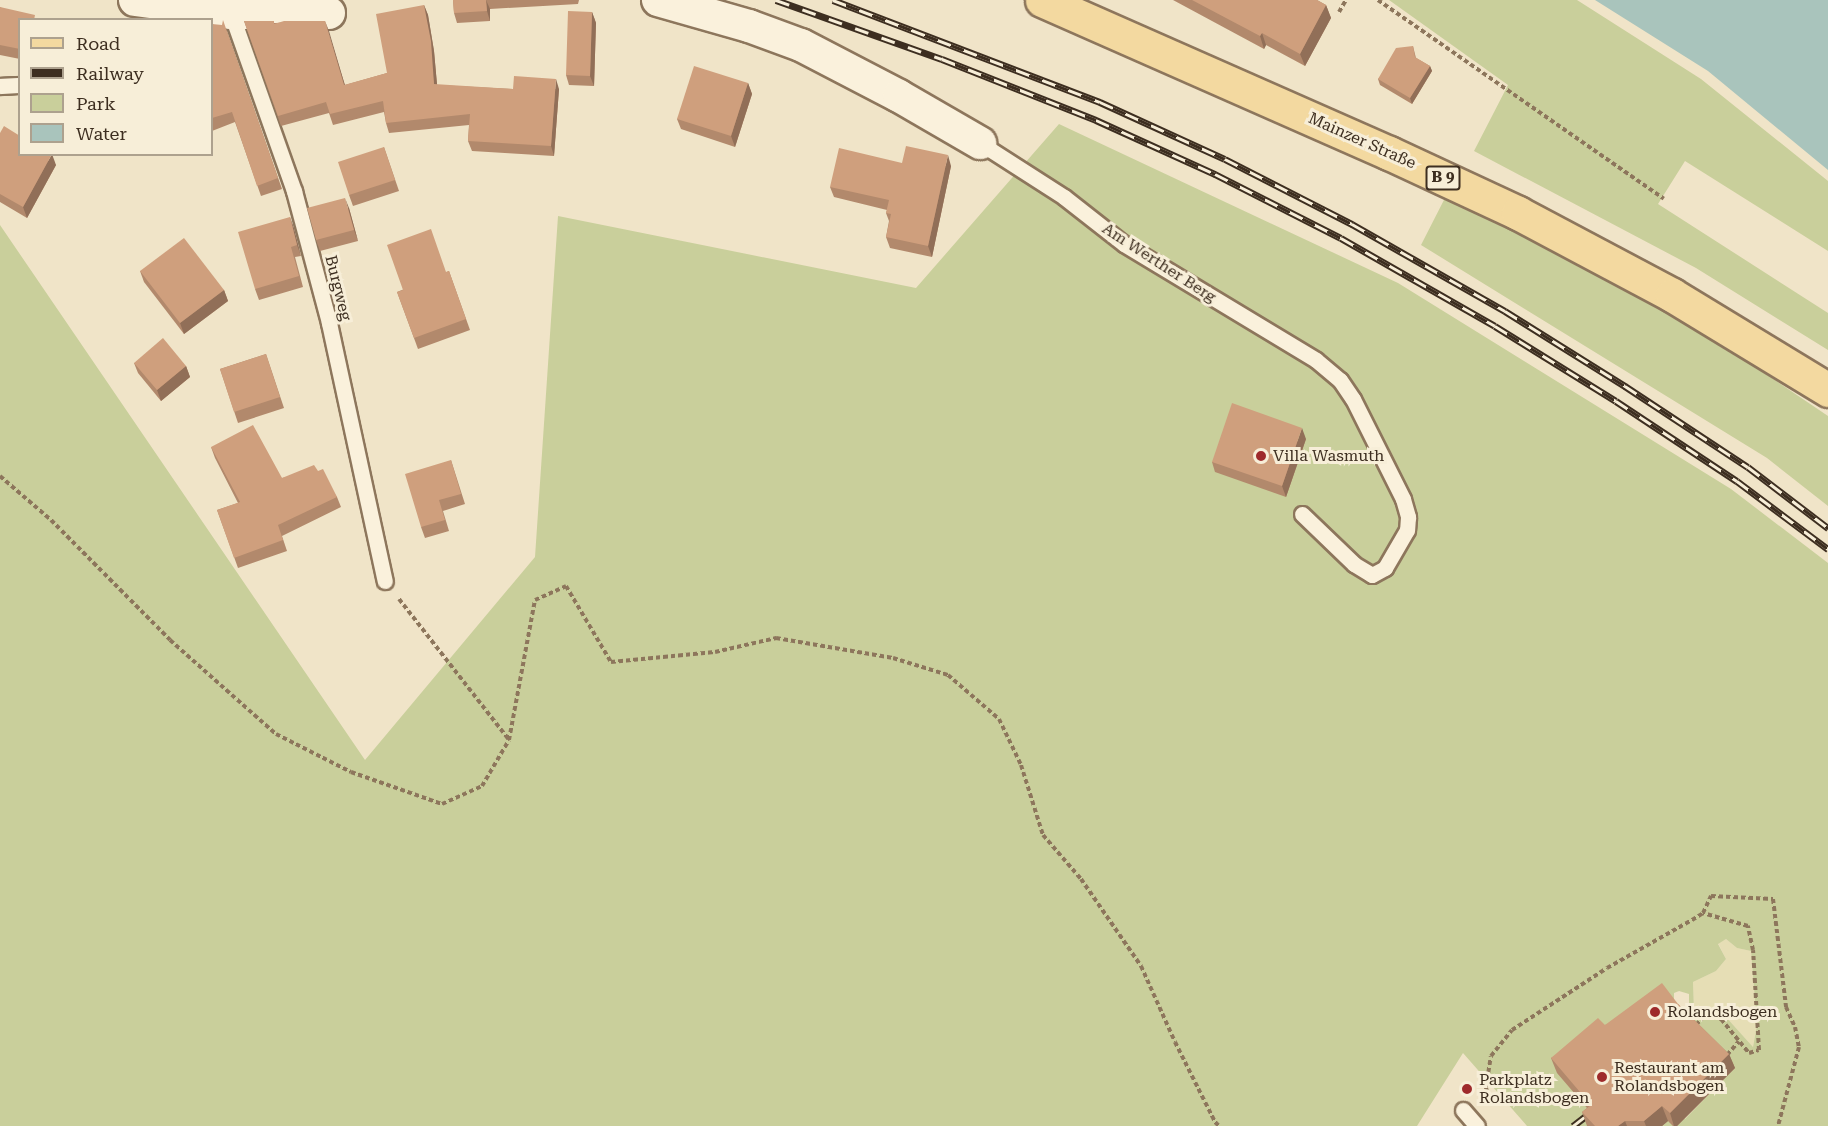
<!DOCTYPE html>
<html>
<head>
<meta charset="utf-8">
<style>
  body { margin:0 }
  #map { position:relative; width:1828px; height:1126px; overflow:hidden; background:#f0e4c8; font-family:"Roboto Serif",serif }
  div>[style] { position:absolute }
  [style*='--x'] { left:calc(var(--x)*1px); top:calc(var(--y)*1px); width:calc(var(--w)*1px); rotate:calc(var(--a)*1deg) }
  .farmland>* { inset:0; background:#e6deb5 }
  .green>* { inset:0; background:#c9cf9b }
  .water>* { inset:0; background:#a9c4bc }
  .path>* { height:4px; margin-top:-2px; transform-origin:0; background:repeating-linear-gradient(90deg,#8d765c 0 4.5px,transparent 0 7.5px) }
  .roads { filter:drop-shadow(2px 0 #8d765c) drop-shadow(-2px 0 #8d765c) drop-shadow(0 2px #8d765c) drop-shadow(0 -2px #8d765c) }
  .service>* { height:15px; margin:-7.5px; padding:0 7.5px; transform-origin:7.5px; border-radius:7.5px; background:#faf1dc }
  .minor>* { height:32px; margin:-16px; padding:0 16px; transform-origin:16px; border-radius:16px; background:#faf1dc }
  .primary>* { height:33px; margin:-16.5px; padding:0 16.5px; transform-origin:16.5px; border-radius:16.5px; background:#f3d9a0 }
  .rail>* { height:7px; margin-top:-3.5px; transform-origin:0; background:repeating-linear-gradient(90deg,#f7eed8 0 14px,#3d2e20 0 28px); box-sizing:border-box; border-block:2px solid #3d2e20 }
  .wall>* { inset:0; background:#b2896c }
  .shaded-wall>* { inset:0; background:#916f58 }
  .building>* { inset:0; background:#cf9f7d }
  .dots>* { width:16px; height:16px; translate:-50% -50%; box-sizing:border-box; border:3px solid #f7eed8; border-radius:50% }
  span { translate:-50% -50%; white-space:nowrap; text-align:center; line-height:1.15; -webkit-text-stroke:6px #f7eed8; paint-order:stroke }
  .shield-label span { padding:2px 4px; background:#f7eed8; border:2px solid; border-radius:4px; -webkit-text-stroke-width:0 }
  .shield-label { font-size:15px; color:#3d2e20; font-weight:700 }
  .street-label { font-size:16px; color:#3d2e20 }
  .poi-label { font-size:16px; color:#3d2e20 }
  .left { translate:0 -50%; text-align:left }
  .legend { position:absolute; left:18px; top:18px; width:195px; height:138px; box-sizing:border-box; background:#f7eed8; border:2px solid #ada18e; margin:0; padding:8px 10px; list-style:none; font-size:18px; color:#3d2e20 }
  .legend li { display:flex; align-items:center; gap:12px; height:30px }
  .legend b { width:30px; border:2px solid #ada18e }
</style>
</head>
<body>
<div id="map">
  <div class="farmland">
    <i style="clip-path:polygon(1726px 939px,1737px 948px,1751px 951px,1757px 1025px,1753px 1047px,1726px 1017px,1713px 1008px,1694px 1010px,1693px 982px,1716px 971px,1726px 959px,1718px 943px)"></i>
  </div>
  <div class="green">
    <i style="clip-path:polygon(1389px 0,1577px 0,1701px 79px,1828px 181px,1828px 251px,1685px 161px,1658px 204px,1828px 313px,1828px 350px,1696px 268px,1474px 151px,1508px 85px)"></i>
    <i style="clip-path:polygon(evenodd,1059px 124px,1398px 283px,1731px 489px,1828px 563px,1828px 1126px,1527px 1126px,1463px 1053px,1417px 1126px,0 1126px,0 225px,365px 760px,535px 557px,558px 216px,916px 288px,1059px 124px,1726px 939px,1737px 948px,1751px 951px,1757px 1025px,1753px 1047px,1726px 1017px,1713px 1008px,1694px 1010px,1693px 982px,1716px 971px,1726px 959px,1718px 944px,1726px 939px,1059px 124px,1679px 991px,1689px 994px,1689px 1016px,1674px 1001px,1674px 993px,1679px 991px,1059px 124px,1734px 1068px,1685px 1119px,1647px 1082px,1734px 1068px)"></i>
    <i style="clip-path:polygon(1446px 196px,1667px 307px,1828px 416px,1828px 506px,1767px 458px,1421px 245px)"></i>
  </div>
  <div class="water">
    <i style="clip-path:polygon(1595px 0,1828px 0,1828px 170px,1708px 71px)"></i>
  </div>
  <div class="path">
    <i style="--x:1378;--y:0;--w:348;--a:34.8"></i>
    <i style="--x:1339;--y:12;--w:14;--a:-60"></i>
    <i style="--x:0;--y:476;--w:67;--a:40.8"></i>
    <i style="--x:51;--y:520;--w:169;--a:45.2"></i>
    <i style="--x:170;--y:640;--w:142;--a:41.6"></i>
    <i style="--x:276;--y:734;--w:84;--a:26.9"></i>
    <i style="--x:351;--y:772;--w:96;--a:19.4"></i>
    <i style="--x:442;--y:804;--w:44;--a:-24.2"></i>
    <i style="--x:482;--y:786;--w:53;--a:-59.6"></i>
    <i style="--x:509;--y:740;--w:142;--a:-79.5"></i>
    <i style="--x:535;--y:600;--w:34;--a:-24"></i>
    <i style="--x:566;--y:586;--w:88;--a:59.4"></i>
    <i style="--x:611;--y:662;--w:104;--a:-5.5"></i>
    <i style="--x:715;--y:652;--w:63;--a:-12.9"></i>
    <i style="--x:776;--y:638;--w:119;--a:9.7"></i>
    <i style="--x:893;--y:658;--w:58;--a:17.2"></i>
    <i style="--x:948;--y:675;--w:67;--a:40.8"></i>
    <i style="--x:999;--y:719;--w:51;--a:64.4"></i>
    <i style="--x:1021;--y:765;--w:73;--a:72.6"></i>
    <i style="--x:1043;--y:835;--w:58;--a:49.2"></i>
    <i style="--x:1081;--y:879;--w:106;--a:55.4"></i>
    <i style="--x:1141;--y:966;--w:83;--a:65.9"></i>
    <i style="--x:1175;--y:1042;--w:89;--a:63.4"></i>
    <i style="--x:1215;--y:1122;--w:6;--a:45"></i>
    <i style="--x:399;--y:599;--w:179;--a:52"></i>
    <i style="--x:1696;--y:1025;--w:13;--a:-48"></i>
    <i style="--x:1705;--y:1015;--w:9;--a:-6"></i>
    <i style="--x:1714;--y:1014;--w:9;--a:36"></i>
    <i style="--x:1721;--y:1019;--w:44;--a:50.5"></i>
    <i style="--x:1749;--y:1053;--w:10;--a:-17"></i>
    <i style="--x:1759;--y:1050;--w:100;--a:-93.4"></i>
    <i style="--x:1753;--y:950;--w:25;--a:-102"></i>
    <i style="--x:1748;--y:926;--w:47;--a:-163.9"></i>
    <i style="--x:1727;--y:1055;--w:18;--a:-49"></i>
    <i style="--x:1490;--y:1105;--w:18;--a:-103"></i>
    <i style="--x:1486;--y:1087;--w:31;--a:-81"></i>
    <i style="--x:1491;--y:1056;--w:33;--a:-51"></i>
    <i style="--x:1512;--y:1030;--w:113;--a:-33.1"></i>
    <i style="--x:1607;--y:968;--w:98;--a:-29.5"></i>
    <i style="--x:1692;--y:920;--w:13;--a:-32"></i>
    <i style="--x:1703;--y:913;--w:19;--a:-65"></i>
    <i style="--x:1711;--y:896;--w:62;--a:2.8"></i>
    <i style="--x:1773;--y:899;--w:109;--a:83.1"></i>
    <i style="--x:1786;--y:1007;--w:22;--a:66"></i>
    <i style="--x:1795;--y:1027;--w:20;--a:79"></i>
    <i style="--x:1799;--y:1047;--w:82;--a:104.9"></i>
  </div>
  <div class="roads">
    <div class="service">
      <i style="--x:231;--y:13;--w:189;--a:70.5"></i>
      <i style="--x:294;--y:191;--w:137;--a:75.1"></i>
      <i style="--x:329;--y:323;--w:264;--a:77.8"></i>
      <i style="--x:0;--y:86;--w:20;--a:-3"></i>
      <i style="--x:980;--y:143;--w:100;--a:32.7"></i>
      <i style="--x:1064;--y:197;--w:76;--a:38.1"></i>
      <i style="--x:1124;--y:244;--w:224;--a:31.1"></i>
      <i style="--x:1316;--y:360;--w:31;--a:40"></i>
      <i style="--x:1340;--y:380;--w:23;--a:56"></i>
      <i style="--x:1353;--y:399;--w:112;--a:63.4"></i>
      <i style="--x:1403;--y:499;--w:19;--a:74"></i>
      <i style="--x:1408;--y:517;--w:13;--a:94"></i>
      <i style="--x:1407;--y:530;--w:44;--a:120.1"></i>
      <i style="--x:1385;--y:568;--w:15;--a:152"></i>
      <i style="--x:1372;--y:575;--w:21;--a:-149"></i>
      <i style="--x:1354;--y:564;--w:72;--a:-136.1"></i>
      <i style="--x:1463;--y:1110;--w:21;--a:49"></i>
    </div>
    <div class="minor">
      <i style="--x:135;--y:0;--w:97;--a:7.7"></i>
      <i style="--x:231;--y:13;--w:98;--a:0"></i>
      <i style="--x:658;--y:0;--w:95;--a:15.9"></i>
      <i style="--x:749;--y:26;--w:55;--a:20.1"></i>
      <i style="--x:801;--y:45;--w:110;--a:27.5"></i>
      <i style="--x:899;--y:96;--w:94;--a:30.1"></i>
    </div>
    <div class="primary">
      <i style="--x:1042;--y:0;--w:379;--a:23.8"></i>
      <i style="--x:1389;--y:153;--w:142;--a:24.9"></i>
      <i style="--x:1518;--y:213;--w:174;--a:28"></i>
      <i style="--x:1672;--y:295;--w:183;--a:31.3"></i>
    </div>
  </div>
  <div class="rail">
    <i style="--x:776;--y:0;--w:176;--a:19.6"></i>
    <i style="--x:942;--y:59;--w:166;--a:21.6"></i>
    <i style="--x:1096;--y:120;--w:131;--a:24.4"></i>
    <i style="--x:1215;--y:174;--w:141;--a:26.9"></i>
    <i style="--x:1341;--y:238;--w:177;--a:29.7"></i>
    <i style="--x:1495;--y:326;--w:142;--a:31.8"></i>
    <i style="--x:1616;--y:401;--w:145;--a:33.5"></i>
    <i style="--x:1737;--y:481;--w:114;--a:36.8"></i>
    <i style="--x:833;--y:0;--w:286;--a:20.9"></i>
    <i style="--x:1100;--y:102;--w:137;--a:24.5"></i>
    <i style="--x:1225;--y:159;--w:143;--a:27.1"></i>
    <i style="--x:1352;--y:224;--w:176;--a:29.6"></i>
    <i style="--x:1505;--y:311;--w:142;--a:32"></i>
    <i style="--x:1625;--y:386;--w:147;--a:33.4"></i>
    <i style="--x:1748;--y:467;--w:101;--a:37.3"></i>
    <i style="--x:1573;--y:1126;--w:18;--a:-38"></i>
  </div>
  <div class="wall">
    <i style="clip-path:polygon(453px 0,579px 0,578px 4px,490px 9px,490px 21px,457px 23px,454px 13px)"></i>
    <i style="clip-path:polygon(1173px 0,1317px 0,1326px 5px,1331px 18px,1305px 66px,1266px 45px,1264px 49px)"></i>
    <i style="clip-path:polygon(424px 5px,428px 15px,434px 51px,437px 85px,513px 89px,559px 89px,554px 156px,472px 151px,468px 141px,469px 125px,389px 133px,386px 123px,384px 112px,333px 125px,329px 113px,281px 126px,244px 21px,275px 23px,325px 21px,345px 85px,387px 73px)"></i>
    <i style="clip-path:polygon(0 7px,20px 20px,20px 59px,0 55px)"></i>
    <i style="clip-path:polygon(592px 12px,596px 23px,594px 86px,569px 85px,566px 75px)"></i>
    <i style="clip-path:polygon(212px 24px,227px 31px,282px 189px,261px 196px,235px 122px,212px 131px)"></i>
    <i style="clip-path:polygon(1413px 46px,1416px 58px,1430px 66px,1432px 71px,1412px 104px,1380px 85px,1378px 79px)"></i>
    <i style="clip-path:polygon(748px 83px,752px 94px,735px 147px,681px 129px,677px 119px)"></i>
    <i style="clip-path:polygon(0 133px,56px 165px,27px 218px,0 202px)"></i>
    <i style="clip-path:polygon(384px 147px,399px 191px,353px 206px,349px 195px)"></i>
    <i style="clip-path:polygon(902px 163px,951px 166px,932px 257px,890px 248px,886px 237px,889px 221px,886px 213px,887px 210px,834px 197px,830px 187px)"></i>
    <i style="clip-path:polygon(349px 208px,358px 241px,320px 251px,316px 240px)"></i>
    <i style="clip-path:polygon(290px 217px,301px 256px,295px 257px,303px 287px,259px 300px,255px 289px)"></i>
    <i style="clip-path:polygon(140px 271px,224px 290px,228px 301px,184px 334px,144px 282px)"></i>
    <i style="clip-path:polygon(449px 271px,470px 330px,418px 349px,397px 292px)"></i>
    <i style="clip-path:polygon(266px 354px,284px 408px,238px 423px,220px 369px)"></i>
    <i style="clip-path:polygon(134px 363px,186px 366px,190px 377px,161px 401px,138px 373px)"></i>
    <i style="clip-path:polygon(1306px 439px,1286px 497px,1215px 472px,1212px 462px)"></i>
    <i style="clip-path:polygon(211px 447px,282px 478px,318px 471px,337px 497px,341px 507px,282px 536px,287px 551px,238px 568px,217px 510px,238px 503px,215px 458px)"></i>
    <i style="clip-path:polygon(451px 460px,465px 504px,443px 511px,449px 531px,425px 538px,421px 527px)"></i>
    <i style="clip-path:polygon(1678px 1004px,1729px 1054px,1735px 1068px,1677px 1126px,1673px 1126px,1668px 1121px,1662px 1126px,1587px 1126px,1582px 1112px,1587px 1108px,1557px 1073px,1551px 1058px,1605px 1025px)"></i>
  </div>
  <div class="shaded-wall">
    <i style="clip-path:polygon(486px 0,490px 9px,490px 21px,487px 11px)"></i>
    <i style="clip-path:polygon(424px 5px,428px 15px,434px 51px,438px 95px,434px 84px)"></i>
    <i style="clip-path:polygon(1326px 5px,1331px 18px,1305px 66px,1300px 54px)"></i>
    <i style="clip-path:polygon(592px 12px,596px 23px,594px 86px,590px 76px)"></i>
    <i style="clip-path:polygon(325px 21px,329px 31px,348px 96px,344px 85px)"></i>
    <i style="clip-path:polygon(1262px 33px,1266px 45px,1264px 49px,1260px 36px)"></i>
    <i style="clip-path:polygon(1430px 66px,1432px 71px,1412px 104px,1410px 98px)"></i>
    <i style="clip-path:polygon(556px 79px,559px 89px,554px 156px,551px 146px)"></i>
    <i style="clip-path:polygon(748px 83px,752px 94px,735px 147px,731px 136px)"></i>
    <i style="clip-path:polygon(52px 154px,56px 165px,27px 218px,23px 207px)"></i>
    <i style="clip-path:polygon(948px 155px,951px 166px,932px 257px,928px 246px)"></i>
    <i style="clip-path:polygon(345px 198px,349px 208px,358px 241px,354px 230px)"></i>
    <i style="clip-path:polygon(290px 217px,294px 228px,301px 256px,297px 245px)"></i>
    <i style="clip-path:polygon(224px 290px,228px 301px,184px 334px,180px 323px)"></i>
    <i style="clip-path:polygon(186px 366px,190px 377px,161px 401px,157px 390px)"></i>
    <i style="clip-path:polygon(1302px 428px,1306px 439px,1286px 497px,1282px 486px)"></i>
    <i style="clip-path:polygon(1729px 1054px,1735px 1068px,1677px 1126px,1674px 1126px,1670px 1113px)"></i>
    <i style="clip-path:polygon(1662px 1106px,1668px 1121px,1662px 1126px,1646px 1126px,1644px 1121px)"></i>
    <i style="clip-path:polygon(1625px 1121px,1627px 1126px,1618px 1126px)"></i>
  </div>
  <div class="building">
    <i style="clip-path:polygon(453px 0,486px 0,487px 11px,454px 13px)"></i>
    <i style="clip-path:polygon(1192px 0,1317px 0,1326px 5px,1300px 54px,1262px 33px,1260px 36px)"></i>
    <i style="clip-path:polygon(424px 5px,431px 41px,434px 84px,513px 89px,514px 76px,556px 79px,551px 146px,468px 141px,470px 114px,386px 123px,383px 101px,330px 114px,326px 102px,278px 116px,244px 21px,274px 21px,274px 24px,284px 21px,325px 21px,344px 85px,387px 73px,376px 14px)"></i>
    <i style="clip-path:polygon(0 7px,35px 15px,34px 20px,20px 20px,20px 49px,0 45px)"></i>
    <i style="clip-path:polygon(568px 11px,592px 12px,590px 76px,566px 75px)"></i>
    <i style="clip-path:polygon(223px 20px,278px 178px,257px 186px,232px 112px,212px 118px,212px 24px,222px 25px)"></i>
    <i style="clip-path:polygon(1413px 46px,1415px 57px,1430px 66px,1410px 98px,1378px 79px,1396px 48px)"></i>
    <i style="clip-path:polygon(694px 66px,748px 83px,731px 136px,677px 119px)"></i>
    <i style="clip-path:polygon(4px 126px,20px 136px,20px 154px,52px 154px,23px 207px,0 194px,0 133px)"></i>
    <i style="clip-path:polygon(906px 146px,948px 155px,928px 246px,886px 237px,891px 214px,886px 213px,889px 200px,830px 187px,839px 148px,902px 163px)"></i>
    <i style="clip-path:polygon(384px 147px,395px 180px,349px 195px,338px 162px)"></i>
    <i style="clip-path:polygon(345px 198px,354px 230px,316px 240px,307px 208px)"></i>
    <i style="clip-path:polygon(290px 217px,297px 245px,291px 247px,299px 276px,255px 289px,238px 232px)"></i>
    <i style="clip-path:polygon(431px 229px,446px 272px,449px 271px,466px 319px,414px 338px,397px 292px,403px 290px,387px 245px)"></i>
    <i style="clip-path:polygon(184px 238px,224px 290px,180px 323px,140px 271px)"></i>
    <i style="clip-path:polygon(163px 338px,186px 366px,157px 390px,134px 363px)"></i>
    <i style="clip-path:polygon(266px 354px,280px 397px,234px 412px,220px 369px)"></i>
    <i style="clip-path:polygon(1232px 403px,1302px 428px,1282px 486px,1212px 462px)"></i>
    <i style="clip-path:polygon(253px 425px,282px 478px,314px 465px,318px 471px,323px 469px,337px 497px,278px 525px,283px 540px,234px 558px,217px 510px,240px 502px,211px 447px)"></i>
    <i style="clip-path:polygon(451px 460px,461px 494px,439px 500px,445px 520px,421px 527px,405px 474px)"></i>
    <i style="clip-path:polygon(1662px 983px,1678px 1004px,1729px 1054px,1670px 1113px,1662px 1106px,1644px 1121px,1625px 1121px,1618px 1126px,1595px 1126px,1582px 1112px,1591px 1105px,1551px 1058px,1598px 1018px,1605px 1025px)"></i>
  </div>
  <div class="dots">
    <i style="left:1261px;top:456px;background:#9e2a2b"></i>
    <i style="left:1655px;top:1012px;background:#9e2a2b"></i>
    <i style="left:1602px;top:1077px;background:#9e2a2b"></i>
    <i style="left:1467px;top:1089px;background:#9e2a2b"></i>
  </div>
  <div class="shield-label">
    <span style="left:1443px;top:178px">B 9</span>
  </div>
  <div class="street-label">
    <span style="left:1362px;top:141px;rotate:24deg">Mainzer Straße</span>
    <span style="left:1159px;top:263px;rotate:33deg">Am Werther Berg</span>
    <span style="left:338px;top:288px;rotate:76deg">Burgweg</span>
  </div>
  <div class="poi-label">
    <span class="left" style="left:1273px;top:456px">Villa Wasmuth</span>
    <span class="left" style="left:1667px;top:1012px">Rolandsbogen</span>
    <span class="left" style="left:1614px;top:1077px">Restaurant am<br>Rolandsbogen</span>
    <span class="left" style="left:1479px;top:1089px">Parkplatz<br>Rolandsbogen</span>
  </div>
  <ul class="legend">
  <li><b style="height:8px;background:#f3d9a0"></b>Road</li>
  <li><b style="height:8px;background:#3d2e20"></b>Railway</li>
  <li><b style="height:16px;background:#c9cf9b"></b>Park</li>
  <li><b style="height:16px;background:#a9c4bc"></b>Water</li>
  </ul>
</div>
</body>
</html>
